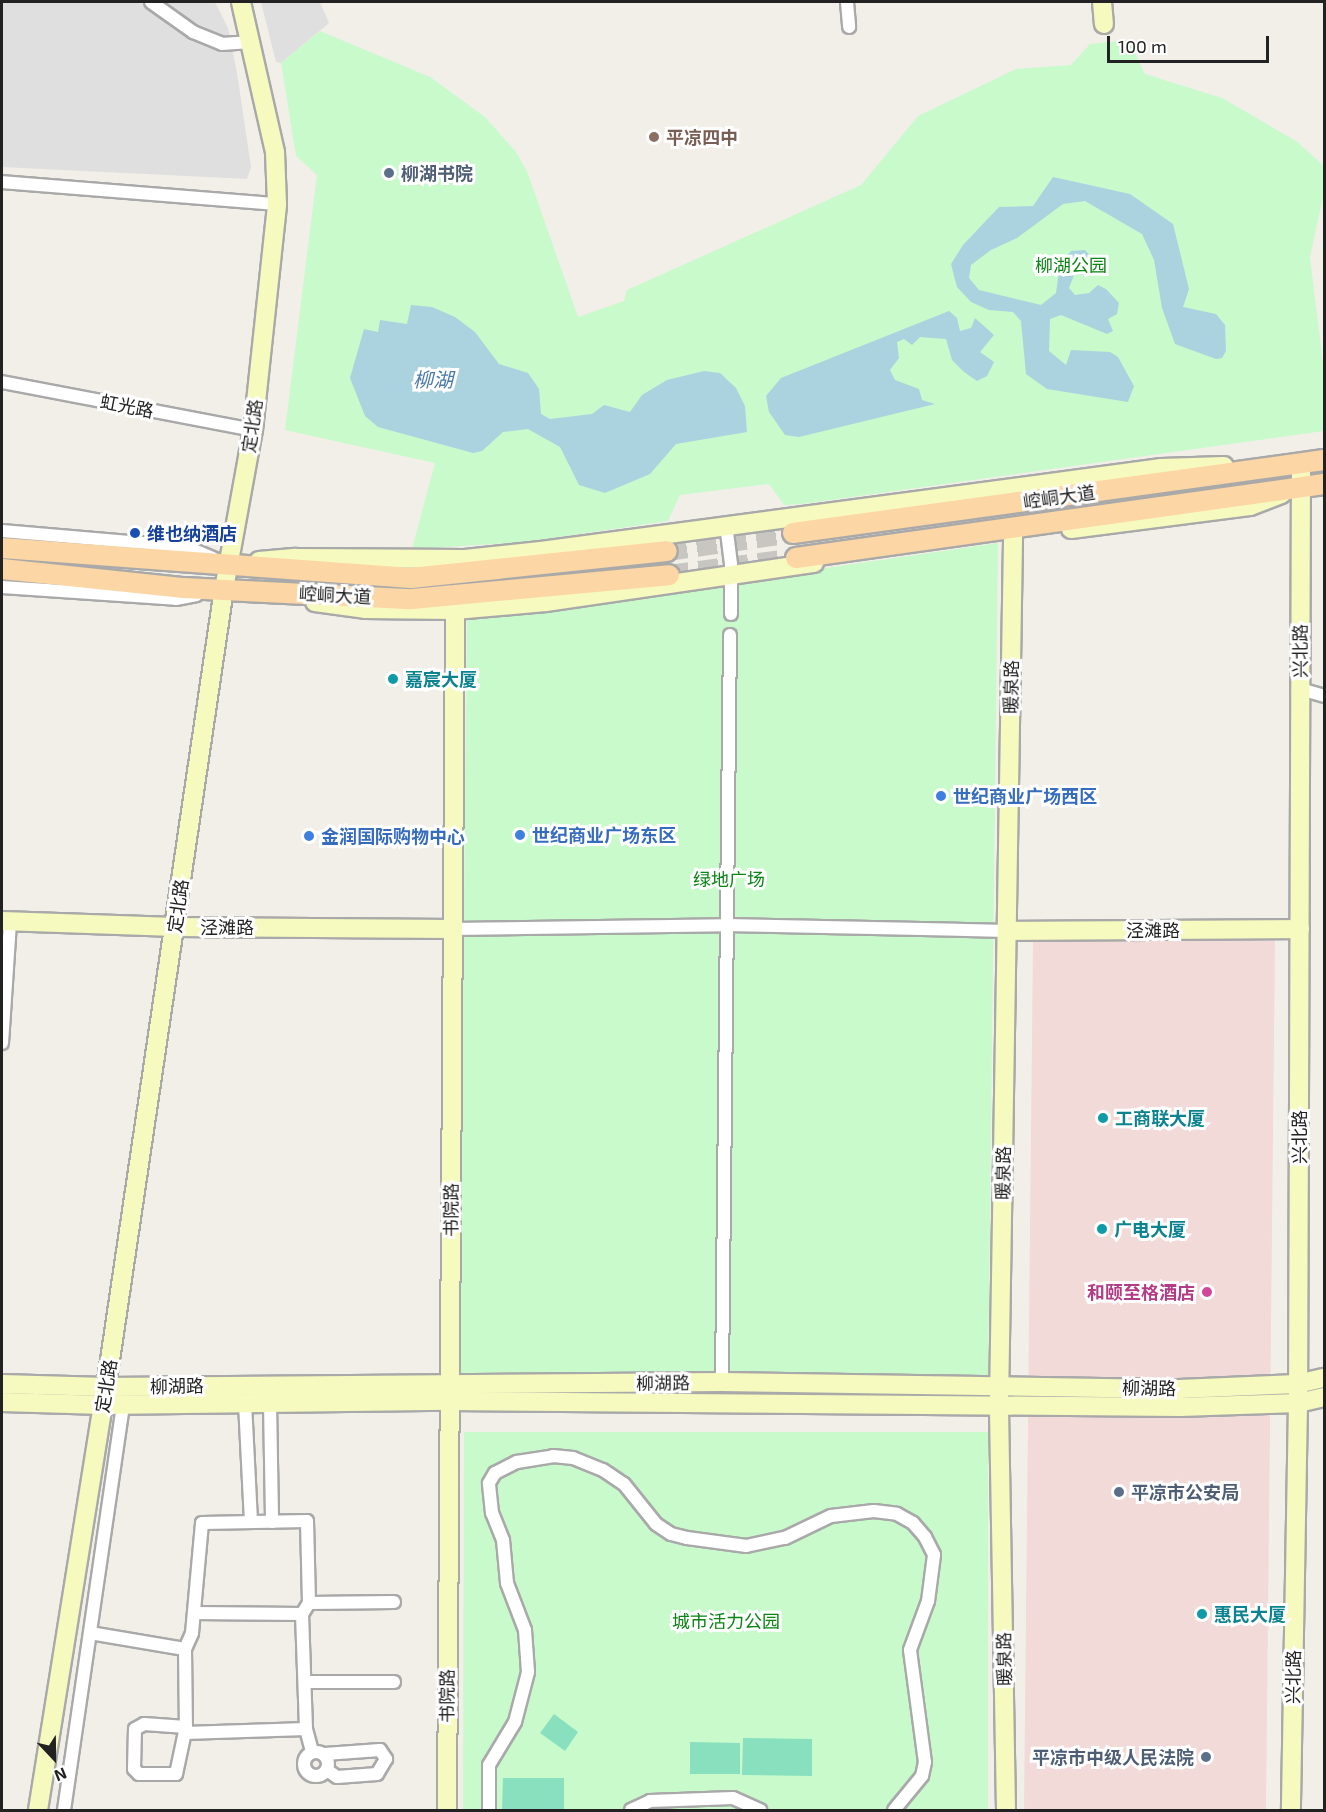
<!DOCTYPE html>
<html>
<head>
<meta charset="utf-8">
<style>
  body { margin:0 }
  #map { position:relative; width:1326px; height:1812px; overflow:hidden; background:#f2efe9; font-family:"Exo 2","Noto Sans SC",sans-serif }
  div>[style] { position:absolute }
  [style*='--x'] { left:calc(var(--x)*1px); top:calc(var(--y)*1px); width:calc(var(--w)*1px); rotate:calc(var(--a)*1deg) }
  .residential>* { inset:0; background:#e0dfdf }
  .commercial>* { inset:0; background:#f2dad9 }
  .park>* { inset:0; background:#c8facc }
  .pitch>* { inset:0; background:#88e0be }
  .water>* { inset:0; background:#aad3df }
  .primary-tunnel>* { height:20px; margin-top:-10px; transform-origin:0; background:repeating-linear-gradient(90deg,#c8c6c1 0 20px,transparent 0 30px) }
  .roads { filter:drop-shadow(2px 0 #a9a9a9) drop-shadow(-2px 0 #a9a9a9) drop-shadow(0 2px #a9a9a9) drop-shadow(0 -2px #a9a9a9) }
  .street>* { height:12px; margin:-6px; padding:0 6px; transform-origin:6px; border-radius:6px; background:#fff }
  .street>.ring { margin:-6px; padding:0; box-sizing:content-box; background:none; border:12px solid #fff; border-radius:50% }
  .secondary>* { height:18px; margin:-9px; padding:0 9px; transform-origin:9px; border-radius:9px; background:#f7fabf }
  .primary>* { height:20px; margin:-10px; padding:0 10px; transform-origin:10px; border-radius:10px; background:#fcd6a4 }
  .dots>* { width:16px; height:16px; translate:-50% -50%; box-sizing:border-box; border:3px solid #fff; border-radius:50% }
  span { translate:-50% -50%; white-space:nowrap; text-align:center; line-height:1.15; -webkit-text-stroke:6px #fff; paint-order:stroke }
  .education-label { font-size:18px; color:#785e54; font-weight:700 }
  .left { translate:0 -50%; text-align:left }
  .service-label { font-size:18px; color:#4e5e75; font-weight:700 }
  .right { translate:-100% -50%; text-align:right }
  .park-label { font-size:18px; color:#0c8416 }
  .street-label { font-size:18px; color:#222 }
  .transit-label { font-size:18px; color:#164399; font-weight:700 }
  .culture-label { font-size:18px; color:#0d838f; font-weight:700 }
  .shop-label { font-size:18px; color:#366cbe; font-weight:700 }
  .hotel-label { font-size:18px; color:#b23c85; font-weight:700 }
  .water-label { font-size:20px; color:#4a7aab; font-style:italic }
  .frame { position:absolute; inset:0; border:3px solid #222; pointer-events:none }
  .north { position:absolute; left:24px; top:1728px; width:60px; height:60px; -webkit-text-stroke:4px #fff; paint-order:stroke; rotate:158deg; font-size:16px; font-weight:700; line-height:24px; text-align:center; color:#222 }
  .north::after { content:''; display:block; margin:auto; width:21px; height:27px; background:#222; clip-path:polygon(50% 0,100% 100%,50% 72%,0 100%) }
  .scale { position:absolute; left:1107px; top:36px; width:162px; height:27px; box-sizing:border-box; border:3px solid #222; border-top:0; padding-left:8px; font-size:18px; line-height:21px; white-space:nowrap; color:#222; -webkit-text-stroke:4px #fff; paint-order:stroke }
</style>
</head>
<body>
<div id="map">
  <div class="residential">
    <i style="clip-path:polygon(2px 2px,215px 2px,228px 28px,237px 73px,251px 167px,247px 179px,2px 167px)"></i>
    <i style="clip-path:polygon(261px 2px,320px 2px,329px 23px,281px 63px,276px 62px)"></i>
  </div>
  <div class="commercial">
    <i style="clip-path:polygon(1033px 939px,1275px 941px,1266px 1810px,1024px 1810px)"></i>
  </div>
  <div class="park">
    <i style="clip-path:polygon(320px 31px,430px 77px,485px 117px,516px 152px,527px 171px,578px 317px,624px 301px,627px 290px,861px 185px,918px 116px,1016px 69px,1071px 65px,1090px 44px,1129px 40px,1145px 74px,1222px 98px,1296px 141px,1324px 166px,1324px 192px,1310px 257px,1324px 372px,1324px 431px,802px 504px,784px 505px,769px 484px,680px 495px,668px 521px,525px 542px,412px 549px,435px 463px,285px 430px,317px 175px,296px 156px,281px 63px)"></i>
    <i style="clip-path:polygon(998px 543px,988px 1379px,459px 1375px,467px 620px)"></i>
    <i style="clip-path:polygon(464px 1432px,988px 1432px,988px 1810px,463px 1810px)"></i>
  </div>
  <div class="pitch">
    <i style="clip-path:polygon(554px 1714px,578px 1732px,565px 1751px,540px 1733px)"></i>
    <i style="clip-path:polygon(743px 1738px,812px 1739px,812px 1776px,742px 1775px)"></i>
    <i style="clip-path:polygon(690px 1742px,740px 1743px,740px 1774px,690px 1774px)"></i>
    <i style="clip-path:polygon(503px 1778px,564px 1778px,564px 1810px,502px 1810px)"></i>
  </div>
  <div class="water">
    <i style="clip-path:polygon(1053px 177px,1130px 194px,1173px 224px,1189px 289px,1183px 307px,1216px 314px,1225px 325px,1226px 351px,1222px 358px,1216px 359px,1175px 344px,1162px 308px,1154px 260px,1142px 234px,1085px 201px,1063px 204px,1017px 238px,991px 250px,971px 265px,969px 278px,979px 290px,1041px 305px,1056px 293px,1060px 264px,1071px 251px,1085px 250px,1095px 261px,1091px 274px,1074px 275px,1069px 288px,1075px 295px,1089px 293px,1098px 285px,1106px 289px,1119px 303px,1117px 314px,1108px 319px,1113px 331px,1107px 334px,1061px 315px,1050px 319px,1049px 351px,1066px 365px,1071px 350px,1110px 352px,1118px 357px,1134px 386px,1128px 402px,1047px 389px,1026px 374px,1021px 321px,1013px 312px,989px 310px,971px 302px,957px 287px,951px 264px,963px 245px,999px 207px,1033px 206px)"></i>
    <i style="clip-path:polygon(411px 305px,432px 307px,455px 317px,475px 332px,499px 364px,528px 373px,539px 389px,541px 414px,550px 419px,592px 414px,604px 405px,630px 412px,642px 395px,667px 380px,704px 371px,720px 373px,736px 388px,745px 406px,747px 432px,676px 444px,650px 474px,605px 493px,579px 485px,560px 447px,528px 429px,503px 432px,482px 451px,473px 453px,378px 427px,365px 416px,350px 378px,364px 329px,378px 332px,380px 320px,407px 324px)"></i>
    <i style="clip-path:polygon(949px 311px,957px 318px,960px 331px,971px 328px,975px 318px,994px 335px,980px 352px,994px 362px,987px 376px,977px 381px,964px 372px,952px 360px,946px 339px,920px 337px,912px 345px,904px 339px,897px 342px,899px 358px,890px 370px,895px 380px,919px 389px,922px 400px,935px 404px,799px 437px,785px 435px,769px 412px,766px 396px,781px 378px)"></i>
  </div>
  <div class="primary-tunnel">
    <i style="--x:667;--y:551;--w:127;--a:-8.1"></i>
    <i style="--x:669;--y:575;--w:128;--a:-7.6"></i>
  </div>
  <div class="roads">
    <div class="street">
      <i style="--x:151;--y:2;--w:52;--a:35.5"></i>
      <i style="--x:193;--y:32;--w:31;--a:22"></i>
      <i style="--x:222;--y:44;--w:29;--a:-4"></i>
      <i style="--x:847;--y:2;--w:25;--a:85"></i>
      <i style="--x:2;--y:182;--w:276;--a:4.6"></i>
      <i style="--x:2;--y:382;--w:256;--a:10.8"></i>
      <i style="--x:726;--y:524;--w:40;--a:82.9"></i>
      <i style="--x:731;--y:564;--w:50;--a:90"></i>
      <i style="--x:2;--y:531;--w:186;--a:4.9"></i>
      <i style="--x:187;--y:547;--w:28;--a:23"></i>
      <i style="--x:2;--y:587;--w:174;--a:3.9"></i>
      <i style="--x:176;--y:599;--w:21;--a:-11"></i>
      <i style="--x:1300;--y:689;--w:25;--a:16"></i>
      <i style="--x:453;--y:929;--w:273;--a:-0.8"></i>
      <i style="--x:726;--y:925;--w:281;--a:1.2"></i>
      <i style="--x:2;--y:1043;--w:122;--a:-86.2"></i>
      <i style="--x:722;--y:1382;--w:747;--a:-89.39"></i>
      <i style="--x:245;--y:1403;--w:119;--a:87.1"></i>
      <i style="--x:270;--y:1403;--w:119;--a:89"></i>
      <i style="--x:309;--y:1603;--w:85;--a:-0.7"></i>
      <i style="--x:194;--y:1613;--w:108;--a:0.5"></i>
      <i style="--x:90;--y:1633;--w:96;--a:9.6"></i>
      <i style="--x:185;--y:1649;--w:17;--a:-66"></i>
      <i style="--x:192;--y:1633;--w:110;--a:-84.8"></i>
      <i style="--x:202;--y:1523;--w:105;--a:-1.1"></i>
      <i style="--x:307;--y:1521;--w:82;--a:88.6"></i>
      <i style="--x:309;--y:1603;--w:13;--a:122"></i>
      <i style="--x:302;--y:1614;--w:115;--a:88"></i>
      <i style="--x:306;--y:1729;--w:24;--a:75"></i>
      <i style="--x:185;--y:1649;--w:78;--a:89.3"></i>
      <i style="--x:186;--y:1727;--w:48;--a:102"></i>
      <i style="--x:176;--y:1774;--w:37;--a:180"></i>
      <i style="--x:139;--y:1774;--w:7;--a:-135"></i>
      <i style="--x:134;--y:1769;--w:40;--a:-88.6"></i>
      <i style="--x:135;--y:1729;--w:10;--a:-29"></i>
      <i style="--x:144;--y:1724;--w:42;--a:4.1"></i>
      <i style="--x:305;--y:1682;--w:89;--a:0"></i>
      <i style="--x:185;--y:1733;--w:121;--a:-1.9"></i>
      <i class="ring" style="left:304px;top:1752px;width:12px;height:12px"></i>
      <i style="--x:325;--y:1754;--w:55;--a:-4.2"></i>
      <i style="--x:380;--y:1750;--w:11;--a:56"></i>
      <i style="--x:386;--y:1759;--w:17;--a:121"></i>
      <i style="--x:377;--y:1774;--w:40;--a:175.7"></i>
      <i style="--x:337;--y:1777;--w:12;--a:-145"></i>
      <i style="--x:64;--y:1810;--w:409;--a:-81.7"></i>
      <i style="--x:489;--y:1810;--w:45;--a:-90"></i>
      <i style="--x:489;--y:1765;--w:50;--a:-58.8"></i>
      <i style="--x:515;--y:1722;--w:52;--a:-75.4"></i>
      <i style="--x:528;--y:1672;--w:42;--a:-94.1"></i>
      <i style="--x:525;--y:1630;--w:50;--a:-111"></i>
      <i style="--x:507;--y:1583;--w:43;--a:-95.3"></i>
      <i style="--x:503;--y:1540;--w:29;--a:-112"></i>
      <i style="--x:492;--y:1513;--w:30;--a:-96"></i>
      <i style="--x:489;--y:1483;--w:12;--a:-59"></i>
      <i style="--x:495;--y:1473;--w:25;--a:-27"></i>
      <i style="--x:517;--y:1462;--w:36;--a:-9"></i>
      <i style="--x:553;--y:1456;--w:20;--a:6"></i>
      <i style="--x:573;--y:1458;--w:32;--a:22"></i>
      <i style="--x:603;--y:1470;--w:25;--a:34"></i>
      <i style="--x:624;--y:1484;--w:51;--a:51.3"></i>
      <i style="--x:656;--y:1524;--w:18;--a:34"></i>
      <i style="--x:671;--y:1534;--w:16;--a:14"></i>
      <i style="--x:687;--y:1538;--w:60;--a:7.7"></i>
      <i style="--x:746;--y:1546;--w:40;--a:-12"></i>
      <i style="--x:785;--y:1538;--w:51;--a:-25.6"></i>
      <i style="--x:831;--y:1516;--w:43;--a:-6.6"></i>
      <i style="--x:874;--y:1511;--w:23;--a:7"></i>
      <i style="--x:897;--y:1514;--w:18;--a:29"></i>
      <i style="--x:913;--y:1523;--w:18;--a:49"></i>
      <i style="--x:925;--y:1537;--w:20;--a:63"></i>
      <i style="--x:934;--y:1555;--w:46;--a:97.4"></i>
      <i style="--x:928;--y:1601;--w:52;--a:110.2"></i>
      <i style="--x:910;--y:1650;--w:113;--a:82.4"></i>
      <i style="--x:925;--y:1762;--w:14;--a:102"></i>
      <i style="--x:922;--y:1776;--w:44;--a:129.5"></i>
      <i style="--x:631;--y:1810;--w:21;--a:-25"></i>
      <i style="--x:650;--y:1801;--w:83;--a:-2.1"></i>
      <i style="--x:733;--y:1798;--w:30;--a:24"></i>
    </div>
    <div class="secondary">
      <i style="--x:1102;--y:2;--w:22;--a:85"></i>
      <i style="--x:1288;--y:464;--w:13;--a:0"></i>
      <i style="--x:1301;--y:464;--w:939;--a:90.18"></i>
      <i style="--x:1298;--y:1403;--w:407;--a:91"></i>
      <i style="--x:1071;--y:529;--w:180;--a:-7.3"></i>
      <i style="--x:1250;--y:506;--w:34;--a:-21"></i>
      <i style="--x:259;--y:561;--w:37;--a:-5"></i>
      <i style="--x:296;--y:558;--w:169;--a:0.3"></i>
      <i style="--x:465;--y:559;--w:76;--a:-6"></i>
      <i style="--x:541;--y:551;--w:626;--a:-7.62"></i>
      <i style="--x:1161;--y:468;--w:63;--a:-1.8"></i>
      <i style="--x:315;--y:602;--w:50;--a:8"></i>
      <i style="--x:365;--y:609;--w:90;--a:0.6"></i>
      <i style="--x:455;--y:610;--w:91;--a:-5"></i>
      <i style="--x:546;--y:602;--w:271;--a:-8.3"></i>
      <i style="--x:2;--y:921;--w:173;--a:2"></i>
      <i style="--x:175;--y:927;--w:278;--a:0.4"></i>
      <i style="--x:1007;--y:931;--w:293;--a:-0.4"></i>
      <i style="--x:2;--y:1384;--w:104;--a:1.7"></i>
      <i style="--x:106;--y:1387;--w:616;--a:-0.47"></i>
      <i style="--x:722;--y:1382;--w:457;--a:0.9"></i>
      <i style="--x:1179;--y:1389;--w:118;--a:-2.4"></i>
      <i style="--x:1297;--y:1384;--w:28;--a:-13"></i>
      <i style="--x:2;--y:1402;--w:101;--a:1.7"></i>
      <i style="--x:103;--y:1405;--w:346;--a:-0.7"></i>
      <i style="--x:449;--y:1401;--w:731;--a:0.47"></i>
      <i style="--x:1180;--y:1407;--w:118;--a:-1.9"></i>
      <i style="--x:1298;--y:1403;--w:27;--a:-13"></i>
      <i style="--x:38;--y:1810;--w:428;--a:-80.9"></i>
      <i style="--x:106;--y:1387;--w:807;--a:-81.59"></i>
      <i style="--x:224;--y:589;--w:162;--a:-79.7"></i>
      <i style="--x:253;--y:430;--w:227;--a:-83.9"></i>
      <i style="--x:277;--y:204;--w:52;--a:-92.2"></i>
      <i style="--x:275;--y:152;--w:154;--a:-102.8"></i>
      <i style="--x:447;--y:1810;--w:1200;--a:-89.62"></i>
      <i style="--x:1006;--y:1810;--w:407;--a:-91"></i>
      <i style="--x:999;--y:1403;--w:867;--a:-89.07"></i>
    </div>
    <div class="primary">
      <i style="--x:793;--y:533;--w:536;--a:-7.83"></i>
      <i style="--x:2;--y:548;--w:410;--a:4.2"></i>
      <i style="--x:411;--y:578;--w:257;--a:-6"></i>
      <i style="--x:796;--y:558;--w:533;--a:-7.98"></i>
      <i style="--x:2;--y:569;--w:183;--a:6"></i>
      <i style="--x:184;--y:588;--w:228;--a:2.8"></i>
      <i style="--x:412;--y:599;--w:258;--a:-5.3"></i>
    </div>
  </div>
  <div class="dots">
    <i style="left:654px;top:137px;background:#8d6e63"></i>
    <i style="left:389px;top:173px;background:#5c6f8a"></i>
    <i style="left:135px;top:533px;background:#1a4fb4"></i>
    <i style="left:393px;top:679px;background:#0f9aa8"></i>
    <i style="left:941px;top:796px;background:#3f7fe0"></i>
    <i style="left:520px;top:835px;background:#3f7fe0"></i>
    <i style="left:309px;top:836px;background:#3f7fe0"></i>
    <i style="left:1103px;top:1118px;background:#0f9aa8"></i>
    <i style="left:1102px;top:1229px;background:#0f9aa8"></i>
    <i style="left:1207px;top:1292px;background:#d1479c"></i>
    <i style="left:1119px;top:1492px;background:#5c6f8a"></i>
    <i style="left:1202px;top:1614px;background:#0f9aa8"></i>
    <i style="left:1206px;top:1757px;background:#5c6f8a"></i>
  </div>
  <div class="education-label">
    <span class="left" style="left:666px;top:137px">平凉四中</span>
  </div>
  <div class="service-label">
    <span class="left" style="left:401px;top:173px">柳湖书院</span>
    <span class="left" style="left:1131px;top:1492px">平凉市公安局</span>
    <span class="right" style="left:1194px;top:1757px">平凉市中级人民法院</span>
  </div>
  <div class="park-label">
    <span style="left:1071px;top:265px">柳湖公园</span>
    <span style="left:729px;top:879px">绿地广场</span>
    <span style="left:726px;top:1621px">城市活力公园</span>
  </div>
  <div class="street-label">
    <span style="left:127px;top:406px;rotate:11deg">虹光路</span>
    <span style="left:252px;top:426px;rotate:-82deg">定北路</span>
    <span style="left:1059px;top:497px;rotate:-8deg">崆峒大道</span>
    <span style="left:335px;top:595px;rotate:3deg">崆峒大道</span>
    <span style="left:1300px;top:651px;rotate:-90deg">兴北路</span>
    <span style="left:1011px;top:687px;rotate:-89deg">暖泉路</span>
    <span style="left:178px;top:906px;rotate:-82deg">定北路</span>
    <span style="left:227px;top:927px">泾滩路</span>
    <span style="left:1153px;top:930px">泾滩路</span>
    <span style="left:1299px;top:1137px;rotate:-90deg">兴北路</span>
    <span style="left:1003px;top:1173px;rotate:-89deg">暖泉路</span>
    <span style="left:451px;top:1210px;rotate:-90deg">书院路</span>
    <span style="left:663px;top:1383px;rotate:-1deg">柳湖路</span>
    <span style="left:106px;top:1386px;rotate:-81deg">定北路</span>
    <span style="left:177px;top:1386px;rotate:-1deg">柳湖路</span>
    <span style="left:1149px;top:1388px;rotate:1deg">柳湖路</span>
    <span style="left:1004px;top:1659px;rotate:-91deg">暖泉路</span>
    <span style="left:1293px;top:1677px;rotate:-89deg">兴北路</span>
    <span style="left:447px;top:1696px;rotate:-90deg">书院路</span>
  </div>
  <div class="transit-label">
    <span class="left" style="left:147px;top:533px">维也纳酒店</span>
  </div>
  <div class="culture-label">
    <span class="left" style="left:405px;top:679px">嘉宸大厦</span>
    <span class="left" style="left:1115px;top:1118px">工商联大厦</span>
    <span class="left" style="left:1114px;top:1229px">广电大厦</span>
    <span class="left" style="left:1214px;top:1614px">惠民大厦</span>
  </div>
  <div class="shop-label">
    <span class="left" style="left:953px;top:796px">世纪商业广场西区</span>
    <span class="left" style="left:532px;top:835px">世纪商业广场东区</span>
    <span class="left" style="left:321px;top:836px">金润国际购物中心</span>
  </div>
  <div class="hotel-label">
    <span class="right" style="left:1195px;top:1292px">和颐至格酒店</span>
  </div>
  <div class="water-label">
    <span style="left:433px;top:379px">柳湖</span>
  </div>
  <div class="frame"></div>
  <div class="north">N</div>
  <div class="scale">100 m</div>
</div>
</body>
</html>
